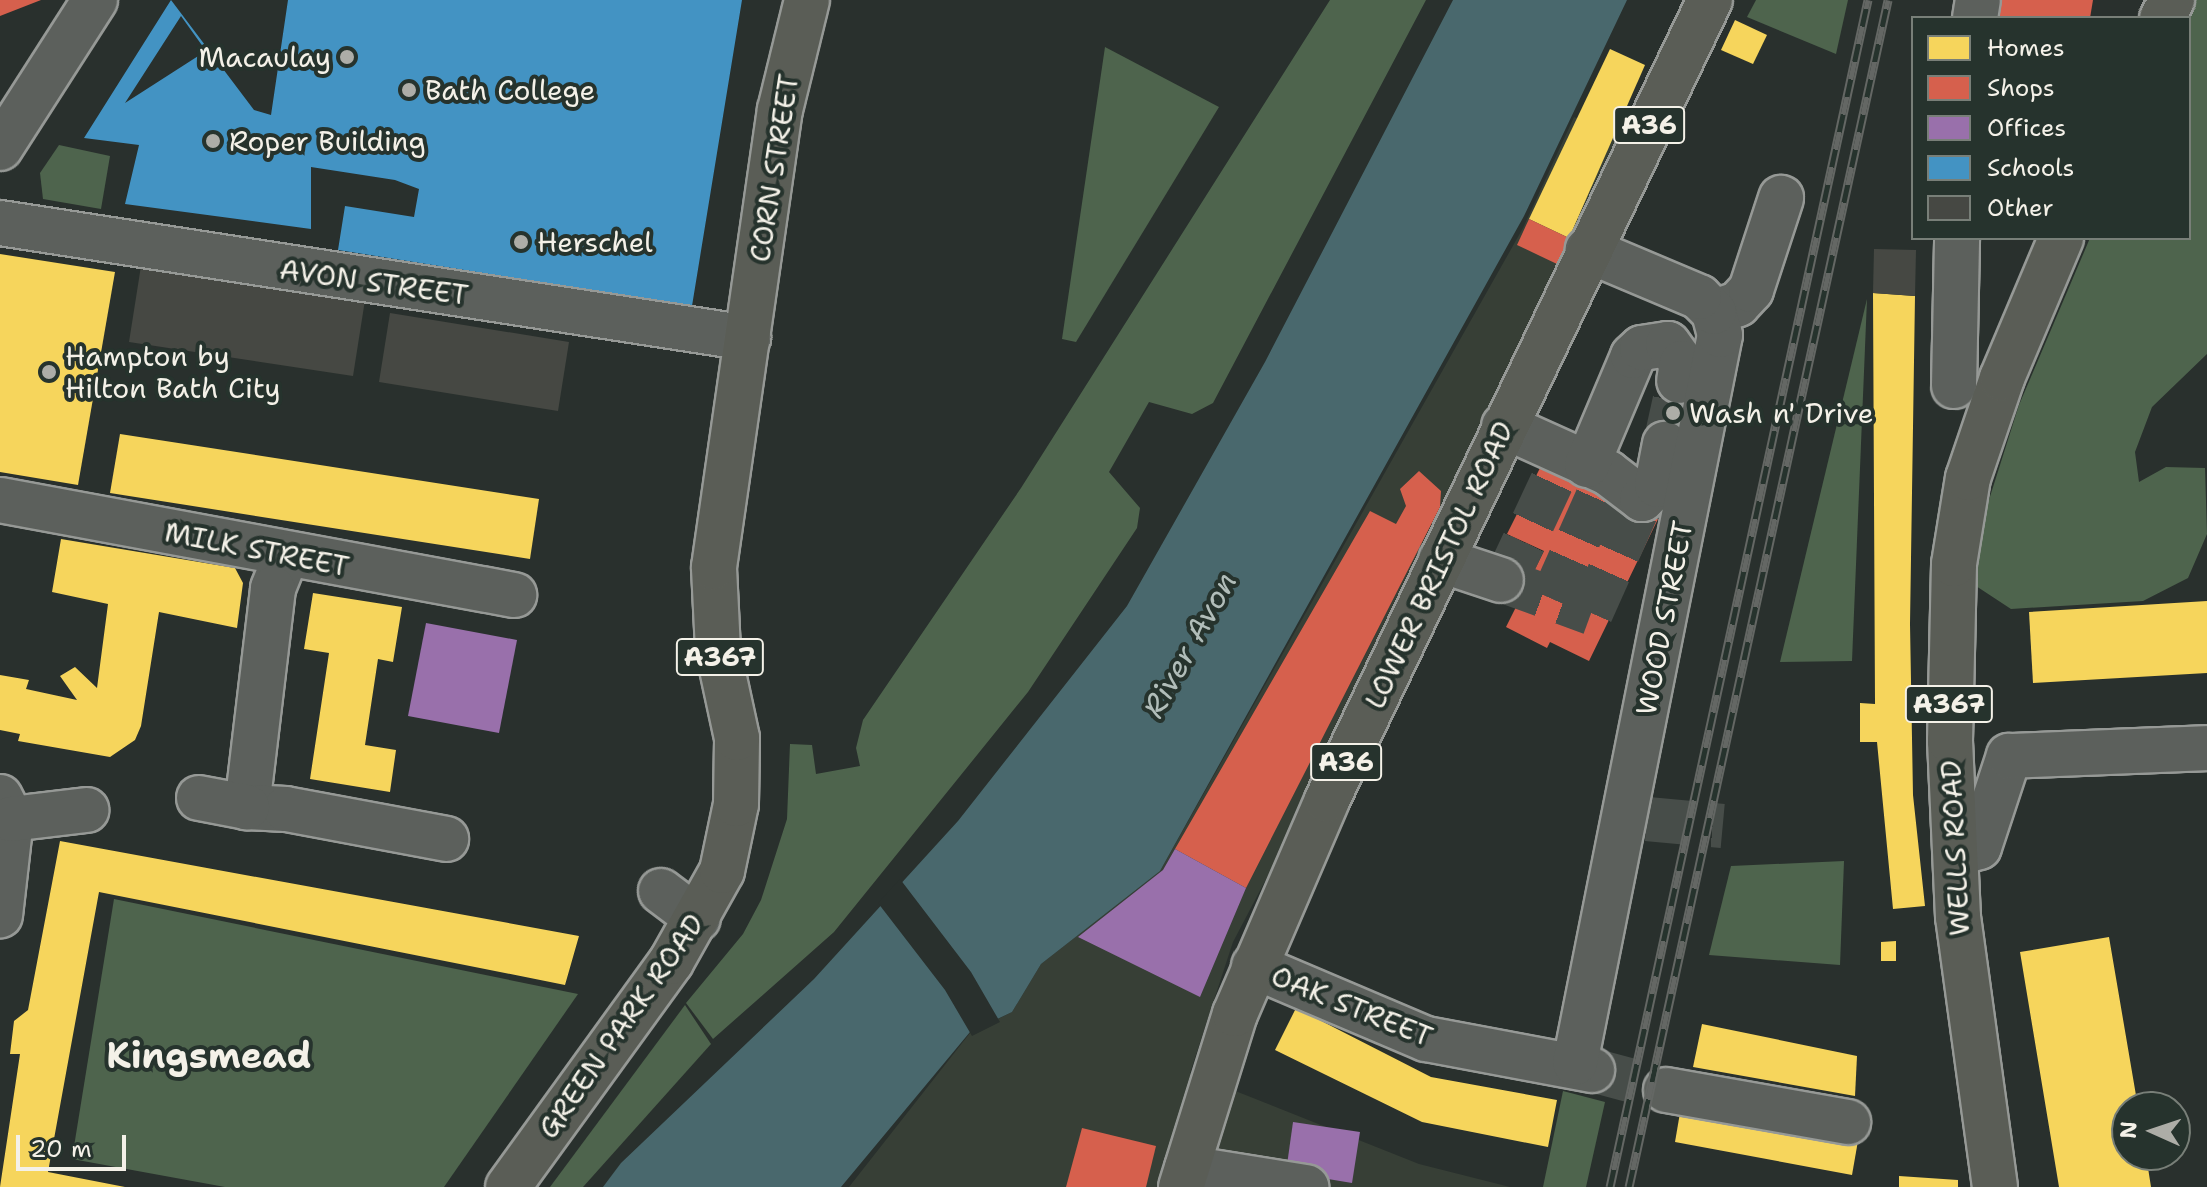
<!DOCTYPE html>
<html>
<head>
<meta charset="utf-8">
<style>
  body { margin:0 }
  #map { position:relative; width:2207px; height:1187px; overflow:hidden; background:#29302d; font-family:"Shantell Sans",sans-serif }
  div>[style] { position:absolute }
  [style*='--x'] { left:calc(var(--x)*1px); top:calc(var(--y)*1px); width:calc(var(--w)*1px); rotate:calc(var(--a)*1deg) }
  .built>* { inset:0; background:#373f36 }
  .green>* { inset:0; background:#4e644d }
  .water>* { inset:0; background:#49686d }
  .pier>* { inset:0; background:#29302d }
  .homes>* { inset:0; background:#f6d55c }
  .shops>* { inset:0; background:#d6604d }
  .offices>* { inset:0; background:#9970ab }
  .schools>* { inset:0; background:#4393c3 }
  .building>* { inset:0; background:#464843 }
  .minor-tunnel>* { height:44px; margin-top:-22px; transform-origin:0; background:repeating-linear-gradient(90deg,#474d49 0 44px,transparent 0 66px) }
  .roads { filter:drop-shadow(2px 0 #969996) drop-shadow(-2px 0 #969996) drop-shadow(0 2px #969996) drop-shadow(0 -2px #969996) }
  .minor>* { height:44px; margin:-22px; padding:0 22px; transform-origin:22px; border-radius:22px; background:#5c605c }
  .major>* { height:44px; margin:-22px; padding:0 22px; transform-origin:22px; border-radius:22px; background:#5a5d56 }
  .highway>* { height:44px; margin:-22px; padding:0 22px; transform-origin:22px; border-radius:22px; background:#5a5d56 }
  .rail>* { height:9px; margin-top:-4.5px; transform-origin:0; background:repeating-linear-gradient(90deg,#26332d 0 18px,#646764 0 36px); box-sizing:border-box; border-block:2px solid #646764 }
  .dots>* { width:22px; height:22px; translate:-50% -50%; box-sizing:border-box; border:4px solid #26332d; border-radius:50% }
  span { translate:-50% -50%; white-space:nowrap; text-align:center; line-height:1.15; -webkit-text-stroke:8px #26332d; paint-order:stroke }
  .shield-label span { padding:2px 6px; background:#26332d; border:2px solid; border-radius:6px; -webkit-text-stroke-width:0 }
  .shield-label { font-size:26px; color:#f4f1e8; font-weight:700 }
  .poi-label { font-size:28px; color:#f4f1e8 }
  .right { translate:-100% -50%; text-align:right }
  .left { translate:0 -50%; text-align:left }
  .street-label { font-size:28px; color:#f4f1e8 }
  .water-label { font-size:30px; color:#b1bdb9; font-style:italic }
  .district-label { font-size:36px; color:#f4f1e8; font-weight:700 }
  .legend { position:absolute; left:1911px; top:16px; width:280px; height:224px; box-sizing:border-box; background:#26332d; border:2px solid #787f78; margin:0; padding:10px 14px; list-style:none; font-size:24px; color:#f4f1e8 }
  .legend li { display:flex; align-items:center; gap:16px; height:40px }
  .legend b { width:40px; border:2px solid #787f78 }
  .north { position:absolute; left:2111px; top:1091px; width:80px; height:80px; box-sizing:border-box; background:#26332d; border:2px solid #787f78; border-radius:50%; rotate:273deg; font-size:22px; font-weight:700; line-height:32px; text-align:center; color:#f4f1e8 }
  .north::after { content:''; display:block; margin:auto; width:28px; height:36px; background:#adada7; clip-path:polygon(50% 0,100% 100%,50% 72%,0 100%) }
  .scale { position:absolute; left:16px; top:1135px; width:110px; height:36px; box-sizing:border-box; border:4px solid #f4f1e8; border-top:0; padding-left:10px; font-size:24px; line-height:28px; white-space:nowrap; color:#f4f1e8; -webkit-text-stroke:6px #26332d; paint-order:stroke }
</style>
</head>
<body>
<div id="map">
  <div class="built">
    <i style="clip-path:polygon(1574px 117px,1627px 139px,1410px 605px,1233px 942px,1190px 1073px,1419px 1164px,1510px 1187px,849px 1187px,970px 1033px,1012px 1012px,1041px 964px,1160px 871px,1523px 228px)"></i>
  </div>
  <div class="green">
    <i style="clip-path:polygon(1330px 0,1426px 0,1213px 403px,1192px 414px,1149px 402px,1109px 472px,1140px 508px,1137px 528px,1028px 692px,834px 932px,713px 1039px,686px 1003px,743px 934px,761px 900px,787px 819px,790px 744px,812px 745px,816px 774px,860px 766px,856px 748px,863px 720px,1021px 488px)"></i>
    <i style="clip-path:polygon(1756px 0,1848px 0,1836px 54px,1747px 17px)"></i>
    <i style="clip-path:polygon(2192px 0,2207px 0,2207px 354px,2152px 407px,2135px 452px,2139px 482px,2166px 467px,2205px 468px,2207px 534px,2188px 578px,2143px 601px,2011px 609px,1976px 586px,1981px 525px,2019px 405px,2090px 238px,2189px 238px,2189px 18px,2184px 18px)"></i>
    <i style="clip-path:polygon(1105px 47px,1219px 107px,1076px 342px,1062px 339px)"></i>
    <i style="clip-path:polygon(59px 145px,110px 156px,101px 209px,43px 199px,40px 173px)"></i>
    <i style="clip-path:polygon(1867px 299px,1852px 661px,1780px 662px)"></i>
    <i style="clip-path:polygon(1844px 861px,1840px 965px,1709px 955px,1731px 866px)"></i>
    <i style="clip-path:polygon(114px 899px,578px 994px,444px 1187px,225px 1187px,72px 1159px)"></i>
    <i style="clip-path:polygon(685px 1005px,711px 1044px,583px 1187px,550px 1187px)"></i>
    <i style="clip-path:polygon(1563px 1091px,1605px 1102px,1586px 1187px,1543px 1187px)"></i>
  </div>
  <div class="water">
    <i style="clip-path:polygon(1453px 0,1627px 0,1524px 216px,1160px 871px,1041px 964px,1012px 1012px,970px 1032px,841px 1187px,603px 1187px,621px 1163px,814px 979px,958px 821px,1127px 606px,1265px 362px)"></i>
  </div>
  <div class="pier">
    <i style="clip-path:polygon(900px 879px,971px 972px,1000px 1022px,972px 1036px,945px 990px,878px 903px)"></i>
  </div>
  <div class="homes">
    <i style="clip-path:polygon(1735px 20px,1767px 35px,1753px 64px,1721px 50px)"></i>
    <i style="clip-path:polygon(1610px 49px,1645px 65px,1569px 238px,1529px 219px)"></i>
    <i style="clip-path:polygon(0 254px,115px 272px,78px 485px,0 472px)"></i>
    <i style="clip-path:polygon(1873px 293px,1915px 296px,1910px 624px,1913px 795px,1925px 906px,1893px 909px,1877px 742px,1860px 742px,1860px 703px,1875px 704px)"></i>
    <i style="clip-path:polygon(120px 434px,539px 499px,530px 559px,110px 493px)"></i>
    <i style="clip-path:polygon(61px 539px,235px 568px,243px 583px,237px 628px,159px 612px,141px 726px,135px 740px,110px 757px,18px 741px,20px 734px,0 730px,0 675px,29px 680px,26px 689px,77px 700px,60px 676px,75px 667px,97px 688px,108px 604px,52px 592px)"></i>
    <i style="clip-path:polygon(313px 593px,402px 607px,393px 662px,378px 659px,365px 745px,396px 750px,390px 792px,310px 779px,329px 653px,304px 649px)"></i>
    <i style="clip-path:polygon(2207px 601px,2207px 673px,2033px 683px,2029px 612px)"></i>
    <i style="clip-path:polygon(60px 841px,579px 936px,565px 985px,99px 892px,48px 1172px,125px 1187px,0 1187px,20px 1054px,10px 1054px,14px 1021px,28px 1010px)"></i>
    <i style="clip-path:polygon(2109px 937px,2138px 1107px,2127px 1107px,2127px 1155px,2146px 1155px,2151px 1187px,2059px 1187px,2020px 952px)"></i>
    <i style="clip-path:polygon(1896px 941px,1896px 961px,1881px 961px,1881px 942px)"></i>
    <i style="clip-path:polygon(1296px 1008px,1431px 1077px,1557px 1100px,1548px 1147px,1422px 1122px,1275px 1050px)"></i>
    <i style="clip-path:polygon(1702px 1024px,1857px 1056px,1855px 1096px,1693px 1067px)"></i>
    <i style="clip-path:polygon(1682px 1101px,1859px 1135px,1852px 1175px,1675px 1142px)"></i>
    <i style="clip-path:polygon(1899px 1176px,1958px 1180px,1958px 1187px,1899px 1187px)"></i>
  </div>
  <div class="shops">
    <i style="clip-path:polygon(0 0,41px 0,0 16px)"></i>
    <i style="clip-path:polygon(2000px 0,2093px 0,2090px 18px,1997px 18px)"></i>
    <i style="clip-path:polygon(1529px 219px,1569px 238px,1557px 264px,1517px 245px)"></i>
    <i style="clip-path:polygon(1543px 462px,1658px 519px,1589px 661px,1550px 642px,1547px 648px,1506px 627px,1544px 551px,1507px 534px)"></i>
    <i style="clip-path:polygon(1419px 471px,1441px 491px,1440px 507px,1246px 888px,1175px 849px,1370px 511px,1396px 524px,1406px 506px,1400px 489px)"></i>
    <i style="clip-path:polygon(1082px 1128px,1156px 1146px,1146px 1187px,1066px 1187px)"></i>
  </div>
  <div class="offices">
    <i style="clip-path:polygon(426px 623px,517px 640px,499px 733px,408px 716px)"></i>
    <i style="clip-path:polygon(1175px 849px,1246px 888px,1200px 997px,1078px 937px,1163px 870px)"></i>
    <i style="clip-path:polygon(1293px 1122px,1360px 1132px,1352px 1183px,1286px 1172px)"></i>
  </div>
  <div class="schools">
    <i style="clip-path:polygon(evenodd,171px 0,254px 110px,271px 115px,288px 0,742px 0,692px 306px,338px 250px,345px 206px,414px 217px,419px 189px,395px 180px,311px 167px,311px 229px,125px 204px,139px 145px,84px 138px,171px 0,181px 16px,206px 51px,125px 103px,181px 16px)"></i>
  </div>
  <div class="building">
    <i style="clip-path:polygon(1874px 249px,1916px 250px,1915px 296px,1873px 293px)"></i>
    <i style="clip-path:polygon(141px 266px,365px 300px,353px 376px,129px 342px)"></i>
    <i style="clip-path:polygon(390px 313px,569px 342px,558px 411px,379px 382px)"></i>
    <i style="clip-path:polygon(1668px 383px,1690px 388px,1679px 443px,1657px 438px)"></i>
  </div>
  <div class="minor-tunnel">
    <i style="--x:1665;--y:444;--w:65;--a:-77.5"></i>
    <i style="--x:1501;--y:580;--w:96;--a:20.1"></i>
    <i style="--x:1591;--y:613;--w:125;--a:-65.9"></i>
    <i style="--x:1505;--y:582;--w:141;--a:-64.9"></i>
    <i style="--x:1552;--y:599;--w:138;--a:-66"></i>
    <i style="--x:1647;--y:819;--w:76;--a:5.3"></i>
    <i style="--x:1592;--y:1070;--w:77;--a:15.1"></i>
  </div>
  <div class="roads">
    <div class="minor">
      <i style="--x:1975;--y:18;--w:18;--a:-81"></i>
      <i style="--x:0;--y:148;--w:176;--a:-57.3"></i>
      <i style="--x:0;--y:223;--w:757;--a:8.74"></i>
      <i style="--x:1714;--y:312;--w:25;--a:-18"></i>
      <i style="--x:1738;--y:304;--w:19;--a:-47"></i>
      <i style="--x:1751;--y:290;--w:97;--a:-71.9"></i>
      <i style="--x:1954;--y:386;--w:148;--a:-88.8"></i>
      <i style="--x:1504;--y:426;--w:114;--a:24.3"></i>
      <i style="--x:1608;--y:473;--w:43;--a:37.4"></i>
      <i style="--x:1642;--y:499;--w:21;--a:-43"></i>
      <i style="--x:1657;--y:485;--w:42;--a:-79"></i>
      <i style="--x:1587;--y:465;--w:118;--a:-67.1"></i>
      <i style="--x:1633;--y:356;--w:12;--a:-42"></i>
      <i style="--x:1642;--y:348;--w:26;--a:-9"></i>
      <i style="--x:1668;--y:344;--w:24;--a:54"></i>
      <i style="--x:1682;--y:363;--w:18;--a:99"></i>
      <i style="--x:0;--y:500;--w:523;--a:10.47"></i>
      <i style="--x:286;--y:556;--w:35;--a:112"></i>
      <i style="--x:273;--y:589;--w:220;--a:96.8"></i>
      <i style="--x:247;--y:807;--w:39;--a:3"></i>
      <i style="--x:286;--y:809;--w:163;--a:10.6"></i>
      <i style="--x:1441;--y:560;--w:63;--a:18.4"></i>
      <i style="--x:0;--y:797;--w:25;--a:63"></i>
      <i style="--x:11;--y:819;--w:97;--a:96.5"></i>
      <i style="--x:199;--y:798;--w:49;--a:10.6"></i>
      <i style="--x:11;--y:819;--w:76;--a:-6.8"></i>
      <i style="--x:1956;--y:854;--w:24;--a:-17"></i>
      <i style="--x:1979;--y:847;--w:96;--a:-71.8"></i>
      <i style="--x:2009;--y:756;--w:198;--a:-2.3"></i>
      <i style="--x:661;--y:891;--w:46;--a:37.1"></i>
      <i style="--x:1254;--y:966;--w:187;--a:23"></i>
      <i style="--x:1426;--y:1039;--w:169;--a:10.6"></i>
      <i style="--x:1575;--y:1063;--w:742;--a:-78.74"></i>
      <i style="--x:1720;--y:335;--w:24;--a:-105"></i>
      <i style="--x:1714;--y:312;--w:21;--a:-135"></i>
      <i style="--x:1699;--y:297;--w:121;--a:-157.1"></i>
      <i style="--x:1666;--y:1090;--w:185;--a:10"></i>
      <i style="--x:1187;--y:1168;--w:121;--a:9.1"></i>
    </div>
    <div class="major">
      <i style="--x:2162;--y:18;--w:21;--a:-61"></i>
      <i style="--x:508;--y:1187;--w:278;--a:-54.1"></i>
      <i style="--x:671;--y:962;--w:104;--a:-60.7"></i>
      <i style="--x:722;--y:871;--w:68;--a:-78.2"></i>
      <i style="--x:736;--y:804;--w:66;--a:-89.1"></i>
      <i style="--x:737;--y:738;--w:90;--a:-102.2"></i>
      <i style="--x:718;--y:650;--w:83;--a:-92.8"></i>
      <i style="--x:714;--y:567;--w:462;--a:-81.8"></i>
      <i style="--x:780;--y:110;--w:113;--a:-76.2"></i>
      <i style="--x:1995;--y:1187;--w:273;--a:-97.8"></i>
      <i style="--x:1958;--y:917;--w:176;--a:-92.6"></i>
      <i style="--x:1950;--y:741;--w:177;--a:-88.7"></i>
      <i style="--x:1954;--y:564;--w:87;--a:-80.8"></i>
      <i style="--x:1968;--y:478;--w:106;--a:-71.2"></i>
      <i style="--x:2002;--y:378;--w:152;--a:-67.1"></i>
    </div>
    <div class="highway">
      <i style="--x:1181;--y:1187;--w:181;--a:-72.7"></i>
      <i style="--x:1235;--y:1014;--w:233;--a:-66.7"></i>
      <i style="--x:1327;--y:800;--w:887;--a:-64.42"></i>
    </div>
  </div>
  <div class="rail">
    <i style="--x:1610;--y:1187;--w:1215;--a:-77.74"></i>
    <i style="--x:1629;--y:1187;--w:1215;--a:-77.69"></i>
  </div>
  <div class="dots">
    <i style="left:347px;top:57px;background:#adada7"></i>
    <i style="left:409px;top:90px;background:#adada7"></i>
    <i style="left:213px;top:141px;background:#adada7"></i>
    <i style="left:521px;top:242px;background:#adada7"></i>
    <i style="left:49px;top:372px;background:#adada7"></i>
    <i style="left:1673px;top:413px;background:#adada7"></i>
  </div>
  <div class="shield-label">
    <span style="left:1649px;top:125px">A36</span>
    <span style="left:720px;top:657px">A367</span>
    <span style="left:1949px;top:704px">A367</span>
    <span style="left:1346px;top:762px">A36</span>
  </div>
  <div class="poi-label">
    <span class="right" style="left:331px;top:57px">Macaulay</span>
    <span class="left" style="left:425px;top:90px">Bath College</span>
    <span class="left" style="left:229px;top:141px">Roper Building</span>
    <span class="left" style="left:537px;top:242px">Herschel</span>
    <span class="left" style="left:65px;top:372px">Hampton by<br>Hilton Bath City</span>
    <span class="left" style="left:1689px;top:413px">Wash n' Drive</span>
  </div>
  <div class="street-label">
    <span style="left:774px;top:168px;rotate:-81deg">CORN STREET</span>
    <span style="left:374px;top:282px;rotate:8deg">AVON STREET</span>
    <span style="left:257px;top:549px;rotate:11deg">MILK STREET</span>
    <span style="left:1439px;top:565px;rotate:-65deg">LOWER BRISTOL ROAD</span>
    <span style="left:1664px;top:618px;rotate:-79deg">WOOD STREET</span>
    <span style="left:1955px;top:848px;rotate:-93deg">WELLS ROAD</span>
    <span style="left:1352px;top:1006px;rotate:22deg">OAK STREET</span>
    <span style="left:621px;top:1026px;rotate:-55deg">GREEN PARK ROAD</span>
  </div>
  <div class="water-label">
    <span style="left:1190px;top:645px;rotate:-61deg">River Avon</span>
  </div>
  <div class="district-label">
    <span style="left:209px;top:1056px">Kingsmead</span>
  </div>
  <ul class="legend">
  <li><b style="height:22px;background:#f6d55c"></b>Homes</li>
  <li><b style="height:22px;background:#d6604d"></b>Shops</li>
  <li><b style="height:22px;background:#9970ab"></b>Offices</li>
  <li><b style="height:22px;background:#4393c3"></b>Schools</li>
  <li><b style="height:22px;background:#464843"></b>Other</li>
  </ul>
  <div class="north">N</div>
  <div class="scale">20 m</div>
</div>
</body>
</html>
